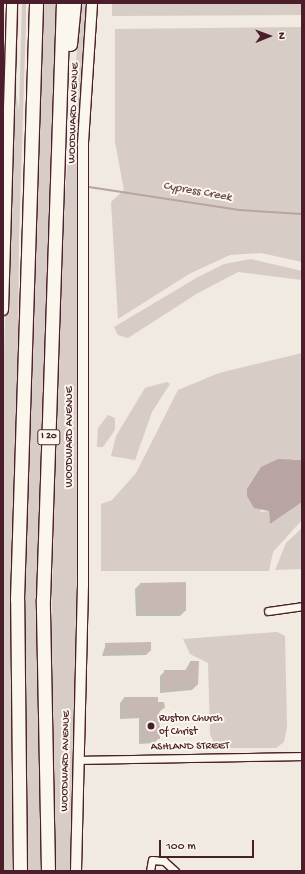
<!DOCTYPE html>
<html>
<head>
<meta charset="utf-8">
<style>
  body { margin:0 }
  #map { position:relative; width:305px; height:874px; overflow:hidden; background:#f0eae0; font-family:"Gochi Hand",sans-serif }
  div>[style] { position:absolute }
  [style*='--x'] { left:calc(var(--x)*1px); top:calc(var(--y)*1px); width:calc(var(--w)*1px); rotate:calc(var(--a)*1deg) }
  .green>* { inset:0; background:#d8ccc6 }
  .water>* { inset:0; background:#b8a4a2 }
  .shadow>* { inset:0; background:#0003 }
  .stream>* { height:2px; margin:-1px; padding:0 1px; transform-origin:1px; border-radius:1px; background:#b8a4a2 }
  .building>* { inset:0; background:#c8b8b3 }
  .roads { filter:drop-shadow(1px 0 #4a1f2b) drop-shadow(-1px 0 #4a1f2b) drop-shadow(0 1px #4a1f2b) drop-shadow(0 -1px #4a1f2b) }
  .street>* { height:7px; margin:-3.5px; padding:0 3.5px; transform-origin:3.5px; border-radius:3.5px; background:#fbf7ec }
  .secondary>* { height:10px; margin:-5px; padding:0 5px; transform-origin:5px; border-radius:5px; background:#fbf7ec }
  .highway>* { height:13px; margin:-6.5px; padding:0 6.5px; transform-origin:6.5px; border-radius:6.5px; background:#fbf7ec }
  .dots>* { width:11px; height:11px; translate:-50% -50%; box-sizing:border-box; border:2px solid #fbf7ec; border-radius:50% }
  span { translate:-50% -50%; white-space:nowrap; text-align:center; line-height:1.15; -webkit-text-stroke:4px #fbf7ec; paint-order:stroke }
  .shield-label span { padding:1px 3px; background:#fbf7ec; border:1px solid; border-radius:3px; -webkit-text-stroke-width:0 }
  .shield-label { font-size:10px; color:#4a1f2b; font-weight:700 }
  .street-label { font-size:11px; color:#4a1f2b }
  .poi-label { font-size:11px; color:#4a1f2b }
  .left { translate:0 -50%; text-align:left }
  .water-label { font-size:12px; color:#704e55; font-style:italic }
  .frame { position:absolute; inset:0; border:4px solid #4a1f2b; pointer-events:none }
  .north { position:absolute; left:249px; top:16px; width:40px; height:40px; -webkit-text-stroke:3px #fbf7ec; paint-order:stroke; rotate:89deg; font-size:11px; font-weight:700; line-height:16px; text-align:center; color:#4a1f2b }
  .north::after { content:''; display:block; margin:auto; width:14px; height:18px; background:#4a1f2b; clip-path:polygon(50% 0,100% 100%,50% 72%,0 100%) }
  .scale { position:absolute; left:159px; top:840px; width:95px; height:18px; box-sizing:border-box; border:2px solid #4a1f2b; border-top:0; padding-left:5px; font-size:12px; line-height:14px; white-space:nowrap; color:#4a1f2b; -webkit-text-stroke:3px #fbf7ec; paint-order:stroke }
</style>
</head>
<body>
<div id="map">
  <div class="green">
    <i style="clip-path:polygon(15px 3px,19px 3px,16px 95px,19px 109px,22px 3px,26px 3px,26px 21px,19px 237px,14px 871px,3px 871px,3px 385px)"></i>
    <i style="clip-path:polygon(42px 3px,58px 3px,39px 723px,41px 871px,25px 871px,24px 578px)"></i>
    <i style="clip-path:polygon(81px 3px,88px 3px,71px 871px,52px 871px,50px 675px,61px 240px)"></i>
    <i style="clip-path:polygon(112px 3px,302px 3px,302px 15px,112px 16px)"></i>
    <i style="clip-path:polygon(302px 27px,302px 262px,261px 253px,230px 255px,189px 274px,118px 319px,111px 202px,124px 190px,115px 142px,115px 29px)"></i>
    <i style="clip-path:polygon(251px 259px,302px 271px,302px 280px,238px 272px,198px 293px,128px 338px,118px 335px,114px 327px,198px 277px,224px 264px)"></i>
    <i style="clip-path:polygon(302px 353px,302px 460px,293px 459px,260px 512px,269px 511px,270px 524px,302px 502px,302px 520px,273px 552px,269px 571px,101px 571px,101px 504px,112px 500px,136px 473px,178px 390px,219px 373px)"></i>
    <i style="clip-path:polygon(167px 382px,170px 384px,152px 412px,135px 460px,111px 456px,116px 436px,145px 388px)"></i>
    <i style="clip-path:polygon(108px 415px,115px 418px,115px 430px,103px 447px,97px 447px,98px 428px)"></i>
    <i style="clip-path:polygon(302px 528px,302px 569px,275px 570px,286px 543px)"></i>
    <i style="clip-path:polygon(277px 632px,285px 636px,287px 727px,284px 742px,276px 748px,216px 748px,210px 734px,208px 663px,190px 654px,183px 639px)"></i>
  </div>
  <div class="water">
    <i style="clip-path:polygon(278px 459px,302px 460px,302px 502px,270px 524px,269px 511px,254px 508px,247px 496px,247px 489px,261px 467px)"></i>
  </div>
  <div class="shadow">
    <i style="clip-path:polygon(140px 584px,185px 611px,180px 616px,136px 616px,135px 589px)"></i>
    <i style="clip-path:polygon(106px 644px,150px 651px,146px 655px,102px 656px)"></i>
    <i style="clip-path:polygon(190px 662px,197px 685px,192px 690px,160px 693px,160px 676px,165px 671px,185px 671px)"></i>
    <i style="clip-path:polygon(124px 698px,164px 708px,159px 712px,159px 738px,154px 743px,139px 744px,139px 718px,120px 719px,120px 703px)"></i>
  </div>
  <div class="stream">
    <i style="--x:89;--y:187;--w:152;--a:8.7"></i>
    <i style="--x:239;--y:210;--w:63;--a:3.6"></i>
  </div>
  <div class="building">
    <i style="clip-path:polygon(186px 582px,186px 611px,140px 612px,140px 583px)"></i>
    <i style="clip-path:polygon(151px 642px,151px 651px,106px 652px,105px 643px)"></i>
    <i style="clip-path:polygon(190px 661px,199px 661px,198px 685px,165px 688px,164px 670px,190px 670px)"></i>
    <i style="clip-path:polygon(124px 697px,158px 697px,158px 702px,164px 702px,165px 708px,159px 708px,160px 739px,144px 739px,143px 714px,124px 714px)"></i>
  </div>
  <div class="roads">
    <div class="street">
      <i style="--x:268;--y:611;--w:34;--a:-8"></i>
      <i style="--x:78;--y:760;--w:224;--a:-1"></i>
      <i style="--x:150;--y:871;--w:11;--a:-80"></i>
      <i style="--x:152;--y:860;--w:12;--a:5"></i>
      <i style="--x:164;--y:861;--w:15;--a:42"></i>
    </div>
    <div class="secondary">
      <i style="--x:3;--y:310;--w:307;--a:-88.3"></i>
      <i style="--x:76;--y:871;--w:286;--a:-88.6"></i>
      <i style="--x:83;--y:585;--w:442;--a:-90"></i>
      <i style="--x:83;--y:143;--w:140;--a:-86.3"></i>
    </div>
    <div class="highway">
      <i style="--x:70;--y:44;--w:41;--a:-84.4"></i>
      <i style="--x:20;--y:871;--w:272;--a:-90.6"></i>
      <i style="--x:17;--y:599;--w:596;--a:-88.17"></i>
      <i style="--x:48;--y:871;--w:272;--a:-91.1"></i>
      <i style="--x:43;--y:599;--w:596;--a:-88.08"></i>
    </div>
  </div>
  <div class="dots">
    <i style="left:151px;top:726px;background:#4a1f2b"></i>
  </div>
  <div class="shield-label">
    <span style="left:49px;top:437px">I 20</span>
  </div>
  <div class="street-label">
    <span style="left:74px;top:113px;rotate:-88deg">WOODWARD AVENUE</span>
    <span style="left:70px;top:437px;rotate:-90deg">WOODWARD AVENUE</span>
    <span style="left:190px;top:747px;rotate:-1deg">ASHLAND STREET</span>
    <span style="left:66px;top:761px;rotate:-89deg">WOODWARD AVENUE</span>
  </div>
  <div class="poi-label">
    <span class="left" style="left:159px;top:726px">Ruston Church<br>of Christ</span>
  </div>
  <div class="water-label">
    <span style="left:197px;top:193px;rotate:10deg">Cypress Creek</span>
  </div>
  <div class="frame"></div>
  <div class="north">N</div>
  <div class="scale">100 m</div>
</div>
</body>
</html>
